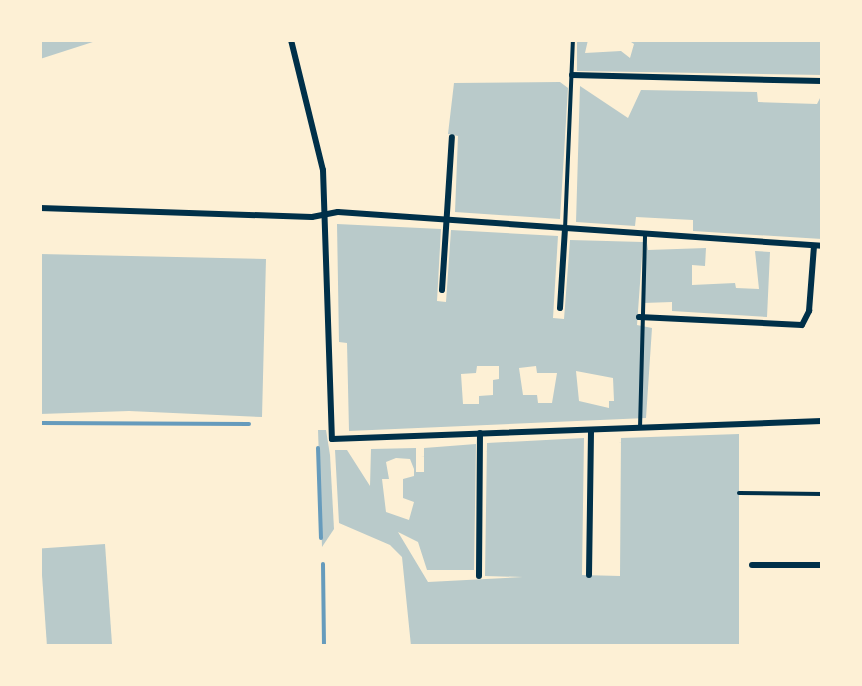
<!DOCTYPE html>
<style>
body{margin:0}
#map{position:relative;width:862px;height:686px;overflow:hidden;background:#fdf0d5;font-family:"Space Grotesk",sans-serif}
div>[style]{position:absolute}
.green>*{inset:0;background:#b9caca;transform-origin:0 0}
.stream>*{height:4px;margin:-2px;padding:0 2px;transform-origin:2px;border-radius:2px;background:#669bbc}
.pedestrian>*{height:4px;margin:-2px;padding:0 2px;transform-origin:2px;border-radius:2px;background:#003049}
.minor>*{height:6px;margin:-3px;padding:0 3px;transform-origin:3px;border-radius:3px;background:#003049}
span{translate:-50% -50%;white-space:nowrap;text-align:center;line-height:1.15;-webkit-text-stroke:8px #fdf0d5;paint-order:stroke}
.frame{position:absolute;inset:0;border:42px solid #fdf0d5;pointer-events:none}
</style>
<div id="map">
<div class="green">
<div style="clip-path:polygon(40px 40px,99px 40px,40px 59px)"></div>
<div style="clip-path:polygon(577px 40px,588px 40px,585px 53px,621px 51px,630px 58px,634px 44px,628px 40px,822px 40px,822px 75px,577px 71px)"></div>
<div style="clip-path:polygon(560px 82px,568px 88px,560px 219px,455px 212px,458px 136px,448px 134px,454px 83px)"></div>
<div style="clip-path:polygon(580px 86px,628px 118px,641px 90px,757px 92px,758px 102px,817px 104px,822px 94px,822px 239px,693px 231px,693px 220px,636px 217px,635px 226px,576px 222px)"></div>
<div style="clip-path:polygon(evenodd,337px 224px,441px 229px,437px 301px,446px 302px,451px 230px,558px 236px,553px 318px,564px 319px,570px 240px,643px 242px,637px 325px,652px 328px,646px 418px,349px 431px,347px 343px,339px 342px,337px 224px,477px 366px,499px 366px,499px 379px,493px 380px,493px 395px,479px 396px,479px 404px,463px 404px,461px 374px,476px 373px,477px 366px,337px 224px,536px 366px,537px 373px,557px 373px,552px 403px,538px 403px,537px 395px,523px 395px,519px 368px,536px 366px,337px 224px,576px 371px,613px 378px,614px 401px,609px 401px,609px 408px,579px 401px,576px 371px)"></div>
<div style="clip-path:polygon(647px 243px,648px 250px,706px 248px,705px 266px,692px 265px,692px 285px,735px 283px,736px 288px,759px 289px,755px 251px,770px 252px,767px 317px,672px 311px,672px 302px,643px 303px)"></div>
<div style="clip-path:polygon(40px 254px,266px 259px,262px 417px,129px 411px,40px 414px)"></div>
<div style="clip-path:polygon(318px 430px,326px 430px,330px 455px,334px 529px,322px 547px)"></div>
<div style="clip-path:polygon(evenodd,739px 434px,739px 646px,411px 646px,402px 557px,390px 545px,339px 523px,335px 450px,347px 450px,370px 486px,371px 449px,416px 448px,416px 472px,424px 472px,424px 448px,476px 444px,474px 570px,427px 570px,418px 542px,398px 532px,428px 582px,523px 577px,485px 576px,487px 443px,584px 438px,582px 575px,620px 576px,621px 438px,739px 434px,396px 458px,410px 459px,414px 469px,414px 476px,403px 479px,403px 498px,414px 502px,409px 520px,386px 512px,382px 479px,389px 479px,386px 462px,396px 458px)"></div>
<div style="left:105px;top:544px;width:102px;height:65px;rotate:86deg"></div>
</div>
<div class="stream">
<div style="left:40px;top:423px;width:209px;rotate:0.3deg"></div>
<div style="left:318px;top:448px;width:90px;rotate:88.1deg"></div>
<div style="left:323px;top:564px;width:82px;rotate:89.3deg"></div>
</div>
<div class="pedestrian">
<div style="left:565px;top:229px;width:189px;rotate:-87.6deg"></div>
<div style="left:640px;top:428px;width:193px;rotate:-88.5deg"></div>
<div style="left:739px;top:493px;width:83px;rotate:0.7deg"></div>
</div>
<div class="minor">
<div style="left:291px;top:40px;width:134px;rotate:76.2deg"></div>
<div style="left:323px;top:170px;width:269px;rotate:88.1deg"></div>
<div style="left:332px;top:439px;width:490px;rotate:-2.1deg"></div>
<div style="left:572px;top:75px;width:250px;rotate:1.4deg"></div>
<div style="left:40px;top:208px;width:272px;rotate:1.9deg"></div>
<div style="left:312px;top:217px;width:26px;rotate:-11deg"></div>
<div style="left:338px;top:212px;width:485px;rotate:4deg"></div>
<div style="left:442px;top:290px;width:153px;rotate:-86.3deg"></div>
<div style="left:560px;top:308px;width:79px;rotate:-86.4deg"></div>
<div style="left:639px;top:317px;width:163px;rotate:2.8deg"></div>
<div style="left:802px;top:325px;width:16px;rotate:-63deg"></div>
<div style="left:809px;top:311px;width:65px;rotate:-85.6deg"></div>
<div style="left:752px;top:565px;width:70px"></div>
<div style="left:589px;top:575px;width:145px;rotate:-89.2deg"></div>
<div style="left:479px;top:576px;width:143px;rotate:-89.6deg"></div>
</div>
<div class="frame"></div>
</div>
